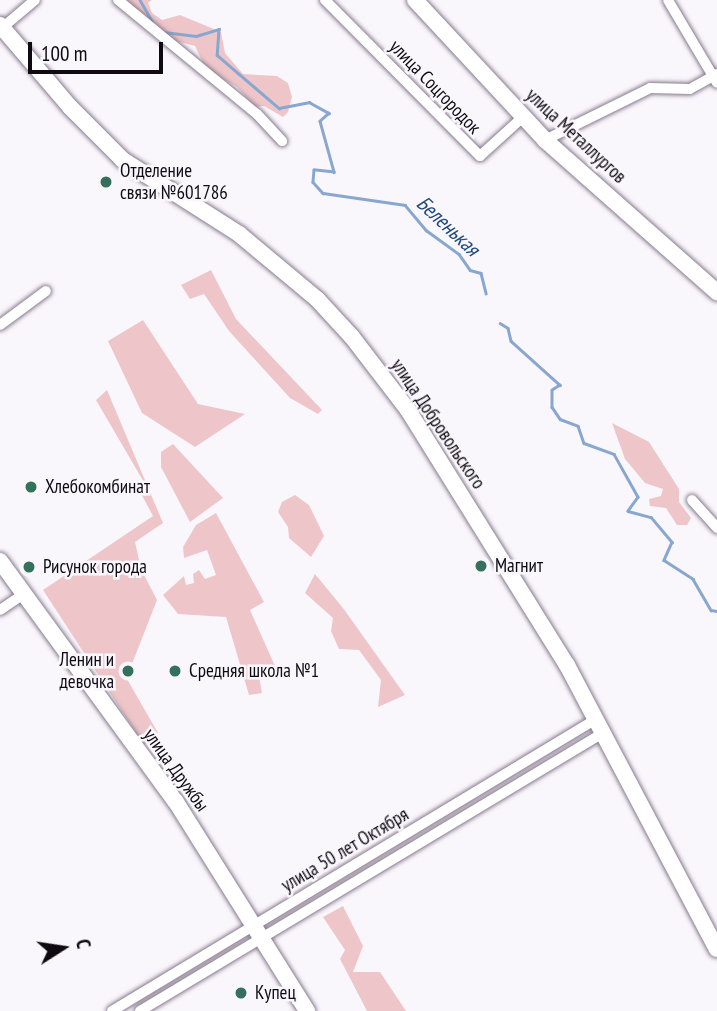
<!DOCTYPE html>
<meta charset="utf-8">
<style>
body{margin:0}
#map{position:relative;width:717px;height:1011px;overflow:hidden;background:#faf7fc;font-family:"PT Sans Narrow",sans-serif}
div>[style]{position:absolute}
.green>*{inset:0;background:#eec6c9}
.stream>*{height:2.5px;margin:-1.25px;padding:0 1.25px;transform-origin:1.25px;border-radius:1.25px;background:#88a7cf}
.roads{filter:drop-shadow(0 0 2px #877a8e) drop-shadow(0 0 2px #877a8e)}
.street>*{height:10px;margin:-5px;padding:0 5px;transform-origin:5px;border-radius:5px;background:#fff}
.secondary>*{height:16px;margin:-8px;padding:0 8px;transform-origin:8px;border-radius:8px;background:#fff}
.dots>*{width:19px;height:19px;translate:-50% -50%;box-sizing:border-box;border:4px solid #faf7fc;border-radius:50%}
span{translate:-50% -50%;white-space:nowrap;text-align:center;line-height:1.15;-webkit-text-stroke:5px #faf7fc;paint-order:stroke}
.street-label{font-size:19px;color:#0f0a12}
.poi-label{font-size:19px;color:#0f0a12}
.left{translate:0 -50%;text-align:left}
.right{translate:-100% -50%;text-align:right}
.water-label{font-size:21px;color:#20497d;font-style:italic}
.north{position:absolute;left:28px;top:913px;width:70px;height:70px;-webkit-text-stroke:5px #faf7fc;paint-order:stroke;rotate:78deg;font-size:19px;font-weight:700;line-height:28px;text-align:center;color:#0f0a12}
.north::after{content:'';display:block;margin:auto;width:24px;height:32px;background:#0f0a12;clip-path:polygon(50% 0,100% 100%,50% 72%,0 100%)}
.scale{position:absolute;left:28px;top:42px;width:135px;height:32px;box-sizing:border-box;border:4px solid #0f0a12;border-top:0;padding-left:9px;font-size:21px;line-height:24px;white-space:nowrap;color:#0f0a12;-webkit-text-stroke:5px #faf7fc;paint-order:stroke}
</style>
<div id="map">
<div class="green">
<div style="clip-path:polygon(127px 0,152px 0,148px 3px,152px 13px,162px 20px,180px 15px,221px 32px,225px 53px,243px 74px,277px 76px,288px 83px,292px 97px,288px 112px,283px 117px,264px 106px,255px 107px,237px 87px,206px 69px,195px 46px,168px 39px)"></div>
<div style="clip-path:polygon(211px 270px,236px 319px,322px 410px,318px 414px,290px 398px,229px 331px,204px 294px,190px 299px,181px 285px)"></div>
<div style="clip-path:polygon(143px 320px,198px 404px,245px 414px,195px 447px,142px 413px,108px 341px)"></div>
<div style="clip-path:polygon(107px 390px,163px 523px,135px 542px,141px 569px,157px 600px,132px 664px,123px 672px,158px 733px,144px 745px,43px 590px,153px 516px,138px 488px,145px 484px,96px 400px)"></div>
<div style="clip-path:polygon(612px 423px,649px 442px,679px 489px,679px 502px,691px 518px,687px 525px,677px 525px,666px 508px,650px 506px,649px 499px,661px 496px,663px 489px,645px 483px,625px 459px)"></div>
<div style="clip-path:polygon(173px 444px,223px 498px,190px 522px,161px 467px,161px 452px)"></div>
<div style="clip-path:polygon(295px 495px,309px 505px,324px 536px,311px 557px,289px 538px,288px 527px,278px 512px,282px 502px)"></div>
<div style="clip-path:polygon(216px 513px,264px 602px,250px 610px,275px 666px,258px 671px,262px 693px,249px 695px,226px 617px,178px 614px,163px 595px,184px 576px,186px 585px,194px 583px,193px 574px,199px 570px,205px 579px,216px 575px,207px 550px,184px 558px,183px 547px,196px 525px)"></div>
<div style="clip-path:polygon(315px 574px,343px 608px,405px 695px,378px 707px,381px 680px,359px 650px,339px 649px,331px 631px,333px 618px,305px 593px)"></div>
<div style="clip-path:polygon(343px 906px,363px 946px,353px 972px,380px 972px,406px 1011px,367px 1011px,340px 959px,345px 950px,323px 917px)"></div>
</div>
<div class="stream">
<div style="left:140px;top:0;width:24px;rotate:60deg"></div>
<div style="left:164px;top:32px;width:32px;rotate:7deg"></div>
<div style="left:196px;top:36px;width:24px;rotate:-17deg"></div>
<div style="left:219px;top:29px;width:26px;rotate:94deg"></div>
<div style="left:217px;top:55px;width:82px;rotate:40.5deg"></div>
<div style="left:279px;top:108px;width:31px;rotate:-11deg"></div>
<div style="left:309px;top:102px;width:23px;rotate:29deg"></div>
<div style="left:329px;top:113px;width:12px;rotate:138deg"></div>
<div style="left:320px;top:121px;width:53px;rotate:74.6deg"></div>
<div style="left:334px;top:172px;width:20px;rotate:-174deg"></div>
<div style="left:314px;top:170px;width:12px;rotate:95deg"></div>
<div style="left:313px;top:182px;width:15px;rotate:48deg"></div>
<div style="left:323px;top:193px;width:83px;rotate:8.3deg"></div>
<div style="left:405px;top:205px;width:33px;rotate:50deg"></div>
<div style="left:426px;top:230px;width:41px;rotate:36deg"></div>
<div style="left:459px;top:254px;width:19px;rotate:55deg"></div>
<div style="left:470px;top:270px;width:11px;rotate:15deg"></div>
<div style="left:481px;top:273px;width:21px;rotate:76deg"></div>
<div style="left:500px;top:323px;width:9px;rotate:32deg"></div>
<div style="left:508px;top:328px;width:13px;rotate:77deg"></div>
<div style="left:511px;top:341px;width:66px;rotate:41.9deg"></div>
<div style="left:560px;top:385px;width:9px;rotate:148deg"></div>
<div style="left:552px;top:390px;width:17px;rotate:90deg"></div>
<div style="left:552px;top:407px;width:14px;rotate:56deg"></div>
<div style="left:560px;top:419px;width:19px;rotate:21deg"></div>
<div style="left:578px;top:426px;width:18px;rotate:71deg"></div>
<div style="left:584px;top:443px;width:32px;rotate:20deg"></div>
<div style="left:614px;top:454px;width:49px;rotate:60.8deg"></div>
<div style="left:638px;top:497px;width:17px;rotate:126deg"></div>
<div style="left:628px;top:511px;width:24px;rotate:15deg"></div>
<div style="left:651px;top:517px;width:33px;rotate:50deg"></div>
<div style="left:672px;top:542px;width:20px;rotate:114deg"></div>
<div style="left:664px;top:560px;width:35px;rotate:33deg"></div>
<div style="left:693px;top:579px;width:36px;rotate:60deg"></div>
<div style="left:711px;top:610px;width:6px;rotate:9deg"></div>
</div>
<div class="roads">
<div class="street">
<div style="left:118px;top:0;width:180px;rotate:39.4deg"></div>
<div style="left:257px;top:114px;width:37px;rotate:47deg"></div>
<div style="left:325px;top:0;width:220px;rotate:45.2deg"></div>
<div style="left:480px;top:156px;width:58px;rotate:-42.2deg"></div>
<div style="left:668px;top:0;width:96px;rotate:59.4deg"></div>
<div style="left:2px;top:28px;width:43px;rotate:-40.3deg"></div>
<div style="left:545px;top:140px;width:117px;rotate:-26.3deg"></div>
<div style="left:650px;top:88px;width:40px;rotate:1.4deg"></div>
<div style="left:690px;top:89px;width:31px;rotate:-29deg"></div>
<div style="left:0;top:325px;width:57px;rotate:-36.5deg"></div>
<div style="left:692px;top:500px;width:38px;rotate:48deg"></div>
<div style="left:0;top:610px;width:30px;rotate:-34deg"></div>
<div style="left:112px;top:1011px;width:565px;rotate:-31.1deg"></div>
<div style="left:140px;top:1011px;width:540px;rotate:-30.98deg"></div>
</div>
<div class="secondary">
<div style="left:415px;top:0;width:191px;rotate:47.1deg"></div>
<div style="left:545px;top:140px;width:230px;rotate:41.5deg"></div>
<div style="left:0;top:25px;width:108px;rotate:49.5deg"></div>
<div style="left:70px;top:107px;width:75px;rotate:45deg"></div>
<div style="left:123px;top:160px;width:138px;rotate:32.5deg"></div>
<div style="left:239px;top:234px;width:102px;rotate:39.8deg"></div>
<div style="left:317px;top:299px;width:52px;rotate:47.4deg"></div>
<div style="left:352px;top:337px;width:92px;rotate:52.5deg"></div>
<div style="left:408px;top:410px;width:301px;rotate:58.1deg"></div>
<div style="left:567px;top:665px;width:321px;rotate:62.2deg"></div>
<div style="left:0;top:561px;width:298px;rotate:53.9deg"></div>
<div style="left:176px;top:802px;width:247px;rotate:57.9deg"></div>
</div>
</div>
<div class="dots">
<div style="left:106px;top:182px;background:#34705b"></div>
<div style="left:31px;top:487px;background:#34705b"></div>
<div style="left:481px;top:566px;background:#34705b"></div>
<div style="left:29px;top:567px;background:#34705b"></div>
<div style="left:128px;top:671px;background:#34705b"></div>
<div style="left:175px;top:671px;background:#34705b"></div>
<div style="left:241px;top:993px;background:#34705b"></div>
</div>
<div class="street-label">
<span style="left:435px;top:87px;rotate:46deg">улица Соцгородок</span>
<span style="left:576px;top:136px;rotate:43deg">улица Металлургов</span>
<span style="left:438px;top:424px;rotate:56deg">улица Добровольского</span>
<span style="left:176px;top:770px;rotate:54deg">улица Дружбы</span>
<span style="left:345px;top:850px;rotate:-31deg">улица 50 лет Октября</span>
</div>
<div class="poi-label">
<span class="left" style="left:120px;top:182px">Отделение<br>связи №601786</span>
<span class="left" style="left:45px;top:487px">Хлебокомбинат</span>
<span class="left" style="left:495px;top:566px">Магнит</span>
<span class="left" style="left:43px;top:567px">Рисунок города</span>
<span class="right" style="left:114px;top:671px">Ленин и<br>девочка</span>
<span class="left" style="left:189px;top:671px">Средняя школа №1</span>
<span class="left" style="left:255px;top:993px">Купец</span>
</div>
<div class="water-label">
<span style="left:448px;top:226px;rotate:43deg">Беленькая</span>
</div>
<div class="north">С</div>
<div class="scale">100 m</div>
</div>
